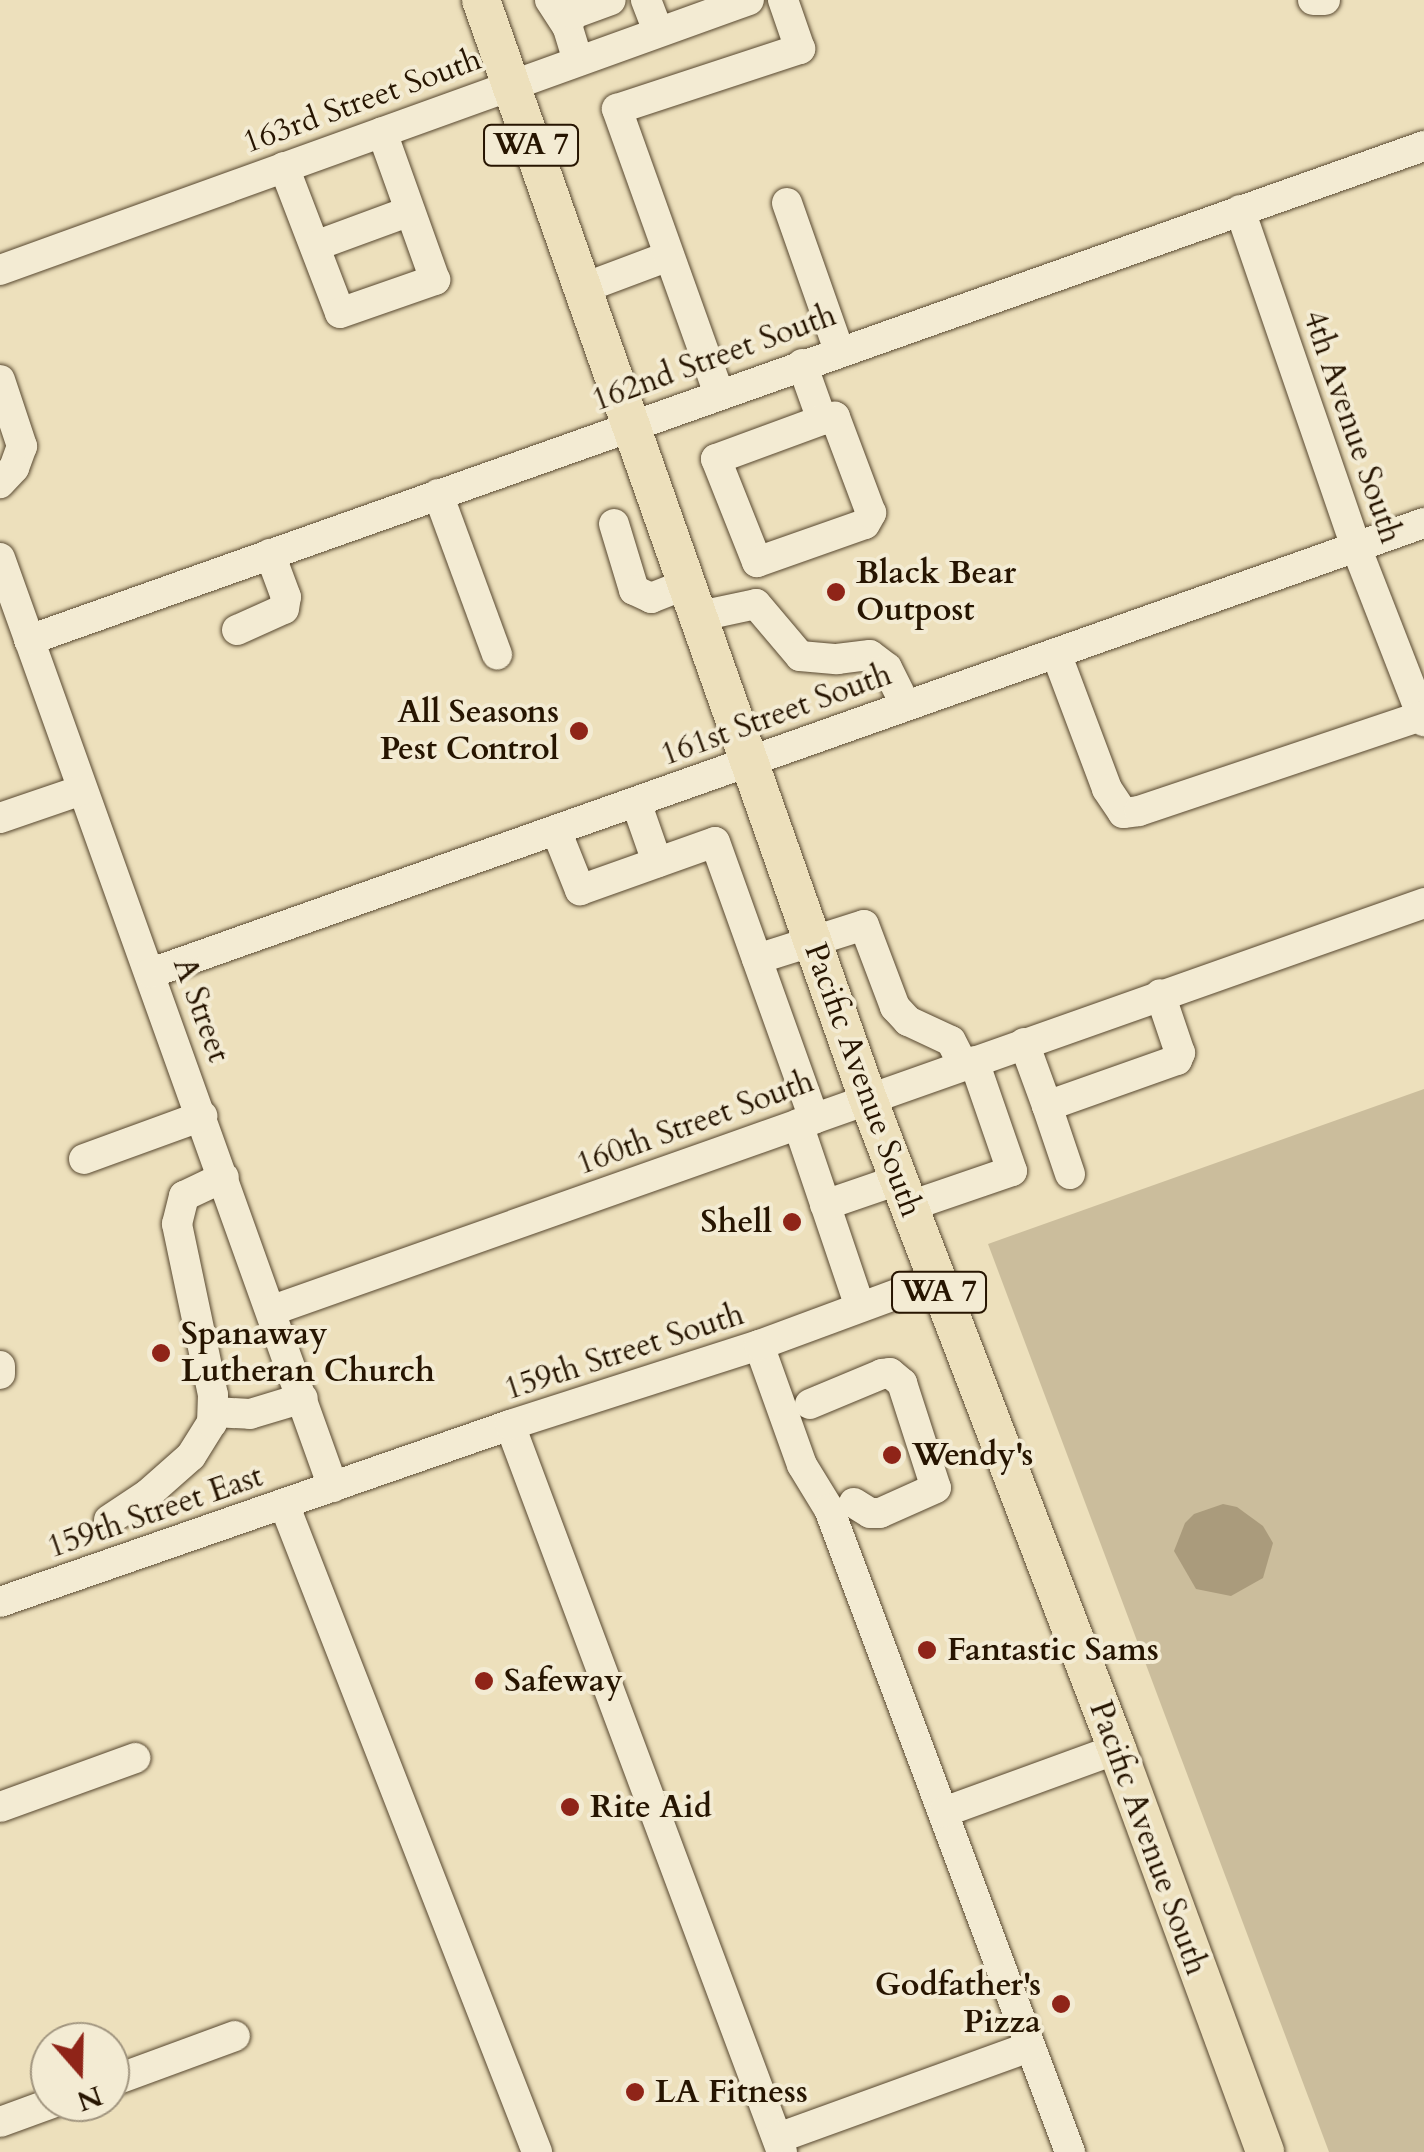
<!DOCTYPE html>
<style>
body{margin:0}
#map{position:relative;width:1424px;height:2152px;overflow:hidden;background:#ede0bc;font-family:Cardo,serif}
div>[style]{position:absolute}
.green>*{inset:0;background:#cbbd9c}
.water>*{inset:0;background:#aa9b7c}
.roads{filter:drop-shadow(0 0 2px #584830) drop-shadow(0 0 2px #584830)}
.minor>*{height:30px;margin:-15px;padding:0 15px;transform-origin:15px;border-radius:15px;background:#f3ebd3}
.major>*{height:38px;margin:-19px;padding:0 19px;transform-origin:19px;border-radius:19px;background:#ede0bc}
.dots>*{width:28px;height:28px;translate:-50% -50%;box-sizing:border-box;border:5px solid #f3ebd3;border-radius:50%}
span{translate:-50% -50%;white-space:nowrap;text-align:center;line-height:1.15;-webkit-text-stroke:8px #f3ebd3;paint-order:stroke}
.shield-label span{padding:2px 8px;background:#f3ebd3;border:2px solid;border-radius:8px;-webkit-text-stroke-width:0}
.shield-label{font-size:30px;color:#271501;font-weight:700}
.street-label{font-size:32px;color:#271501}
.poi-label{font-size:32px;color:#271501;font-weight:700}
.left{translate:0 -50%;text-align:left}
.right{translate:-100% -50%;text-align:right}
.north{position:absolute;left:30px;top:2022px;width:100px;height:100px;box-sizing:border-box;background:#f3ebd3;border:2px solid #a1957f;border-radius:50%;rotate:160deg;font-size:28px;font-weight:700;line-height:40px;text-align:center;color:#271501}
.north::after{content:'';display:block;margin:auto;width:35px;height:45px;background:#8f2418;clip-path:polygon(50% 0,100% 100%,50% 72%,0 100%)}
</style>
<div id="map">
<div class="green">
<div style="clip-path:polygon(1424px 1089px,1424px 2152px,1329px 2152px,988px 1244px)"></div>
</div>
<div class="water">
<div style="clip-path:polygon(1223px 1504px,1237px 1507px,1263px 1526px,1273px 1543px,1263px 1578px,1231px 1596px,1196px 1589px,1174px 1551px,1185px 1523px,1194px 1514px)"></div>
</div>
<div class="roads">
<div class="minor">
<div style="left:550px;top:0;width:31px;rotate:57deg"></div>
<div style="left:646px;top:0;width:34px;rotate:69deg"></div>
<div style="left:1313px;top:0;width:12px"></div>
<div style="left:578px;top:61px;width:37px;rotate:-107deg"></div>
<div style="left:567px;top:26px;width:13px;rotate:-63deg"></div>
<div style="left:573px;top:14px;width:40px;rotate:-20.2deg"></div>
<div style="left:284px;top:167px;width:156px;rotate:69deg"></div>
<div style="left:340px;top:313px;width:101px;rotate:-19.2deg"></div>
<div style="left:435px;top:280px;width:157px;rotate:-109.7deg"></div>
<div style="left:787px;top:203px;width:157px;rotate:70.6deg"></div>
<div style="left:1240px;top:210px;width:356px;rotate:71deg"></div>
<div style="left:1356px;top:547px;width:187px;rotate:68.7deg"></div>
<div style="left:315px;top:246px;width:101px;rotate:-20.2deg"></div>
<div style="left:0;top:270px;width:796px;rotate:-19.82deg"></div>
<div style="left:581px;top:289px;width:94px;rotate:-20.6deg"></div>
<div style="left:802px;top:364px;width:59px;rotate:70.3deg"></div>
<div style="left:822px;top:420px;width:113px;rotate:159.8deg"></div>
<div style="left:716px;top:459px;width:111px;rotate:68.3deg"></div>
<div style="left:757px;top:562px;width:114px;rotate:-19.4deg"></div>
<div style="left:865px;top:524px;width:13px;rotate:-61deg"></div>
<div style="left:871px;top:513px;width:103px;rotate:-110.6deg"></div>
<div style="left:835px;top:417px;width:13px;rotate:167deg"></div>
<div style="left:0;top:380px;width:70px;rotate:71.6deg"></div>
<div style="left:22px;top:446px;width:23px;rotate:110deg"></div>
<div style="left:14px;top:468px;width:21px;rotate:133deg"></div>
<div style="left:719px;top:394px;width:303px;rotate:-109.7deg"></div>
<div style="left:617px;top:109px;width:193px;rotate:-18.2deg"></div>
<div style="left:800px;top:49px;width:52px;rotate:-109.1deg"></div>
<div style="left:438px;top:494px;width:171px;rotate:69.8deg"></div>
<div style="left:614px;top:524px;width:69px;rotate:73.1deg"></div>
<div style="left:634px;top:590px;width:19px;rotate:25deg"></div>
<div style="left:651px;top:598px;width:41px;rotate:-21.5deg"></div>
<div style="left:0;top:558px;width:987px;rotate:70.28deg"></div>
<div style="left:700px;top:616px;width:57px;rotate:-12.1deg"></div>
<div style="left:756px;top:604px;width:68px;rotate:49.8deg"></div>
<div style="left:800px;top:656px;width:37px;rotate:5deg"></div>
<div style="left:837px;top:659px;width:33px;rotate:-7deg"></div>
<div style="left:870px;top:655px;width:21px;rotate:37deg"></div>
<div style="left:887px;top:668px;width:42px;rotate:63.4deg"></div>
<div style="left:237px;top:630px;width:51px;rotate:-24.1deg"></div>
<div style="left:284px;top:609px;width:12px;rotate:-81deg"></div>
<div style="left:286px;top:597px;width:46px;rotate:-110.4deg"></div>
<div style="left:29px;top:640px;width:1480px;rotate:-19.5deg"></div>
<div style="left:1056px;top:653px;width:145px;rotate:69.4deg"></div>
<div style="left:1107px;top:789px;width:29px;rotate:56deg"></div>
<div style="left:1123px;top:813px;width:16px;rotate:-7deg"></div>
<div style="left:1139px;top:811px;width:299px;rotate:-18.6deg"></div>
<div style="left:636px;top:802px;width:64px;rotate:70.7deg"></div>
<div style="left:0;top:818px;width:87px;rotate:-18.9deg"></div>
<div style="left:556px;top:830px;width:65px;rotate:68.2deg"></div>
<div style="left:580px;top:890px;width:143px;rotate:-19.6deg"></div>
<div style="left:715px;top:842px;width:294px;rotate:70.3deg"></div>
<div style="left:757px;top:959px;width:112px;rotate:-17.6deg"></div>
<div style="left:864px;top:925px;width:88px;rotate:69.3deg"></div>
<div style="left:895px;top:1007px;width:19px;rotate:47deg"></div>
<div style="left:908px;top:1021px;width:47px;rotate:24.9deg"></div>
<div style="left:951px;top:1041px;width:27px;rotate:63deg"></div>
<div style="left:151px;top:973px;width:1350px;rotate:-19.47deg"></div>
<div style="left:1024px;top:1043px;width:67px;rotate:69.9deg"></div>
<div style="left:798px;top:1124px;width:193px;rotate:71.3deg"></div>
<div style="left:84px;top:1159px;width:126px;rotate:-20deg"></div>
<div style="left:1070px;top:1174px;width:72px;rotate:-108.7deg"></div>
<div style="left:1047px;top:1106px;width:138px;rotate:-19.5deg"></div>
<div style="left:1177px;top:1060px;width:8px;rotate:-67deg"></div>
<div style="left:1180px;top:1053px;width:62px;rotate:-108.7deg"></div>
<div style="left:825px;top:1205px;width:77px;rotate:-18.9deg"></div>
<div style="left:907px;top:1207px;width:111px;rotate:-18.9deg"></div>
<div style="left:1012px;top:1171px;width:116px;rotate:-109.1deg"></div>
<div style="left:273px;top:1310px;width:1221px;rotate:-19.47deg"></div>
<div style="left:759px;top:1345px;width:127px;rotate:70.3deg"></div>
<div style="left:802px;top:1465px;width:52px;rotate:58.5deg"></div>
<div style="left:829px;top:1509px;width:687px;rotate:69.45deg"></div>
<div style="left:0;top:1366px;width:8px;rotate:90deg"></div>
<div style="left:810px;top:1404px;width:78px;rotate:-22.6deg"></div>
<div style="left:882px;top:1374px;width:8px;rotate:-7deg"></div>
<div style="left:890px;top:1373px;width:16px;rotate:40deg"></div>
<div style="left:902px;top:1383px;width:110px;rotate:72.1deg"></div>
<div style="left:936px;top:1488px;width:61px;rotate:155.9deg"></div>
<div style="left:880px;top:1513px;width:10px;rotate:180deg"></div>
<div style="left:870px;top:1513px;width:19px;rotate:-148deg"></div>
<div style="left:214px;top:1412px;width:36px;rotate:3deg"></div>
<div style="left:250px;top:1414px;width:55px;rotate:-16.8deg"></div>
<div style="left:510px;top:1425px;width:776px;rotate:69.49deg"></div>
<div style="left:284px;top:1504px;width:696px;rotate:68.67deg"></div>
<div style="left:109px;top:1520px;width:47px;rotate:-33.7deg"></div>
<div style="left:148px;top:1494px;width:57px;rotate:-41.5deg"></div>
<div style="left:191px;top:1456px;width:39px;rotate:-58deg"></div>
<div style="left:212px;top:1423px;width:28px;rotate:-88deg"></div>
<div style="left:213px;top:1395px;width:175px;rotate:-101.9deg"></div>
<div style="left:177px;top:1224px;width:29px;rotate:-76deg"></div>
<div style="left:184px;top:1196px;width:44px;rotate:-25.4deg"></div>
<div style="left:0;top:1602px;width:540px;rotate:-19.14deg"></div>
<div style="left:510px;top:1425px;width:262px;rotate:-17.8deg"></div>
<div style="left:759px;top:1345px;width:188px;rotate:-20.3deg"></div>
<div style="left:0;top:1807px;width:144px;rotate:-19.9deg"></div>
<div style="left:944px;top:1812px;width:184px;rotate:-20deg"></div>
<div style="left:110px;top:2082px;width:133px;rotate:-20.2deg"></div>
<div style="left:0;top:2122px;width:59px;rotate:-20deg"></div>
<div style="left:778px;top:2138px;width:268px;rotate:-19.9deg"></div>
</div>
<div class="major">
<div style="left:481px;top:0;width:1165px;rotate:70.6deg"></div>
<div style="left:868px;top:1099px;width:696px;rotate:69.04deg"></div>
<div style="left:1117px;top:1749px;width:429px;rotate:69.8deg"></div>
</div>
</div>
<div class="dots">
<div style="left:836px;top:592px;background:#8f2418"></div>
<div style="left:579px;top:731px;background:#8f2418"></div>
<div style="left:792px;top:1222px;background:#8f2418"></div>
<div style="left:161px;top:1353px;background:#8f2418"></div>
<div style="left:892px;top:1455px;background:#8f2418"></div>
<div style="left:927px;top:1650px;background:#8f2418"></div>
<div style="left:484px;top:1681px;background:#8f2418"></div>
<div style="left:570px;top:1807px;background:#8f2418"></div>
<div style="left:1061px;top:2004px;background:#8f2418"></div>
<div style="left:635px;top:2092px;background:#8f2418"></div>
</div>
<div class="shield-label">
<span style="left:531px;top:145px">WA 7</span>
<span style="left:939px;top:1292px">WA 7</span>
</div>
<div class="street-label">
<span style="left:362px;top:101px;rotate:-20deg">163rd Street South</span>
<span style="left:714px;top:358px;rotate:-20deg">162nd Street South</span>
<span style="left:1352px;top:427px;rotate:71deg">4th Avenue South</span>
<span style="left:776px;top:715px;rotate:-20deg">161st Street South</span>
<span style="left:201px;top:1010px;rotate:70deg">A Street</span>
<span style="left:863px;top:1080px;rotate:70deg">Pacific Avenue South</span>
<span style="left:695px;top:1123px;rotate:-20deg">160th Street South</span>
<span style="left:624px;top:1352px;rotate:-18deg">159th Street South</span>
<span style="left:155px;top:1512px;rotate:-19deg">159th Street East</span>
<span style="left:1148px;top:1838px;rotate:70deg">Pacific Avenue South</span>
</div>
<div class="poi-label">
<span class="left" style="left:856px;top:592px">Black Bear<br>Outpost</span>
<span class="right" style="left:559px;top:731px">All Seasons<br>Pest Control</span>
<span class="right" style="left:772px;top:1222px">Shell</span>
<span class="left" style="left:181px;top:1353px">Spanaway<br>Lutheran Church</span>
<span class="left" style="left:912px;top:1455px">Wendy's</span>
<span class="left" style="left:947px;top:1650px">Fantastic Sams</span>
<span class="left" style="left:504px;top:1681px">Safeway</span>
<span class="left" style="left:590px;top:1807px">Rite Aid</span>
<span class="right" style="left:1041px;top:2004px">Godfather's<br>Pizza</span>
<span class="left" style="left:655px;top:2092px">LA Fitness</span>
</div>
<div class="north">N</div>
</div>
